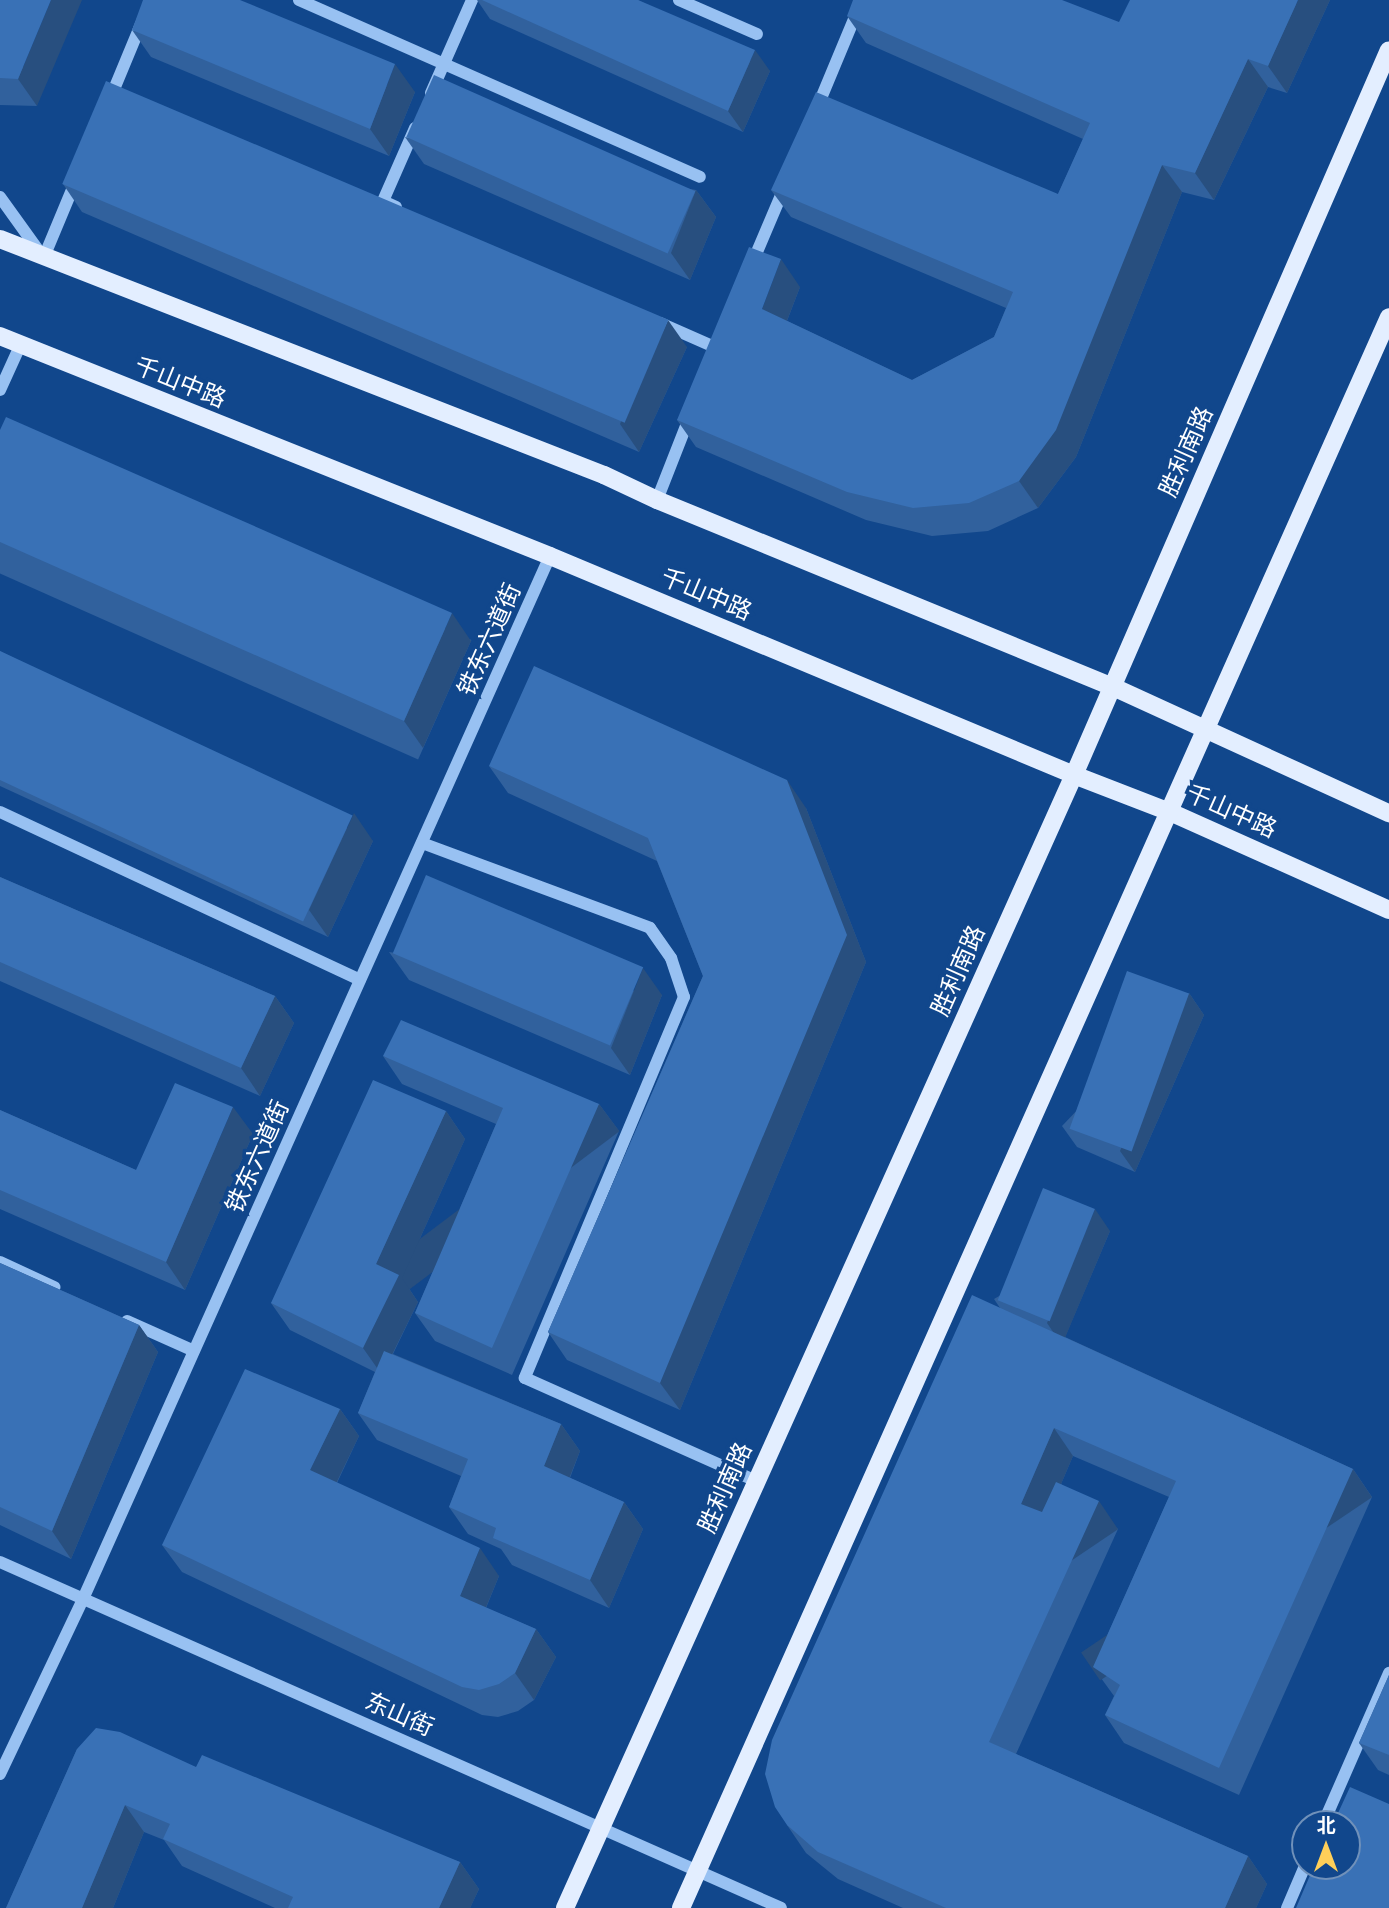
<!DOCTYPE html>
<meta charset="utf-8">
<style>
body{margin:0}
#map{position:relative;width:1389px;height:1908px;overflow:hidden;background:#11478c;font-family:"Fira Sans Condensed","Noto Sans SC",sans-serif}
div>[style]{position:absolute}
.minor>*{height:12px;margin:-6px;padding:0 6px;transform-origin:6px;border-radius:6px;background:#98c1f2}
.major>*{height:18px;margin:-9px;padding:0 9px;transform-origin:9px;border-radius:9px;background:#e3eeff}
.wall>*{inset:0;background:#31619d;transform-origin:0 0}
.shaded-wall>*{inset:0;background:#284f7f;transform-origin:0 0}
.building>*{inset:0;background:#3971b6;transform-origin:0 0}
span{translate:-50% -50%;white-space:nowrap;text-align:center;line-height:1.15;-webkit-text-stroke:7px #11478c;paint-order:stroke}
.street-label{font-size:24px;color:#fff}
.north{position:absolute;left:1291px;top:1810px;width:70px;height:70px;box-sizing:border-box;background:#11478c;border:2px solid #7091ba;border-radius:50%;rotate:0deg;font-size:19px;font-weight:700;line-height:28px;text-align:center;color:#fff}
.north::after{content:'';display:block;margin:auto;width:24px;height:32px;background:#ffcf59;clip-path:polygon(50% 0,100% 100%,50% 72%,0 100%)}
</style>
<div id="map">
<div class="minor">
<div style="left:299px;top:0;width:438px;rotate:23.8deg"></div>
<div style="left:679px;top:0;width:85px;rotate:23.6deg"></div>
<div style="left:431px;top:93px;width:102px;rotate:-66.2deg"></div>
<div style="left:110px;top:99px;width:107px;rotate:-67.5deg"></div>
<div style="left:817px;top:108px;width:117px;rotate:-67.4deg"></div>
<div style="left:0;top:197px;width:70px;rotate:54.3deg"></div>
<div style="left:396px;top:207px;width:14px;rotate:-155deg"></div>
<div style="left:383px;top:201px;width:80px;rotate:-66.3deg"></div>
<div style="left:44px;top:257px;width:83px;rotate:-67.4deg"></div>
<div style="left:751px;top:266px;width:87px;rotate:-67deg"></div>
<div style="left:660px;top:323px;width:62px;rotate:23.7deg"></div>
<div style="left:0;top:390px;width:48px;rotate:-65.6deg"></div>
<div style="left:657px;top:500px;width:90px;rotate:-68.6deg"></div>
<div style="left:0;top:812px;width:397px;rotate:25deg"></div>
<div style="left:422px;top:843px;width:243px;rotate:20.4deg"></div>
<div style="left:650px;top:928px;width:37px;rotate:55deg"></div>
<div style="left:671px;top:958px;width:41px;rotate:71.6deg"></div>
<div style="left:684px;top:997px;width:413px;rotate:112.7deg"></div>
<div style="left:525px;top:1378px;width:253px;rotate:24deg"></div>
<div style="left:0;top:1262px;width:60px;rotate:24.8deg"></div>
<div style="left:127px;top:1321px;width:73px;rotate:24.1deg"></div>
<div style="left:0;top:1562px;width:854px;rotate:23.89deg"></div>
<div style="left:0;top:1774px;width:194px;rotate:-64.6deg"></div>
<div style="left:83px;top:1599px;width:1143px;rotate:-65.88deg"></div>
<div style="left:1323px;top:1824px;width:165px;rotate:-66.4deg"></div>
<div style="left:1287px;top:1908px;width:46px;rotate:-66.8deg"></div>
</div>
<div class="major">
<div style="left:0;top:239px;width:648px;rotate:21.34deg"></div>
<div style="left:604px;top:475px;width:59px;rotate:25.3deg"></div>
<div style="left:657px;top:500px;width:491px;rotate:22.3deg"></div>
<div style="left:1111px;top:686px;width:306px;rotate:24.6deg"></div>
<div style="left:0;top:336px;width:592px;rotate:21.8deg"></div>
<div style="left:550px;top:556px;width:568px;rotate:22.68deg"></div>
<div style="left:1074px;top:775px;width:103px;rotate:21.1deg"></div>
<div style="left:1170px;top:812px;width:240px;rotate:24.1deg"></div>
<div style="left:565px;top:1908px;width:1242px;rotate:-65.81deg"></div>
<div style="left:1074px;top:775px;width:790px;rotate:-66.52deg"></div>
<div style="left:681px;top:1908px;width:1741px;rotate:-66.01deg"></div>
</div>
<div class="wall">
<div style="clip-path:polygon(0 0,37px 106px,0 105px)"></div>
<div style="clip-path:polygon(477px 0,638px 0,770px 71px,743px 132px,490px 19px)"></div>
<div style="clip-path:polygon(1330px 0,1287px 93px,1268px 87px,1214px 200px,1182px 192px,1076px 457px,1038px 508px,988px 531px,932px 536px,866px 520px,696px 447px,677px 420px,800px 287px,787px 321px,912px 380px,994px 337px,1006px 308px,791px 217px,771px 190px,1058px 194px,1083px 139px,866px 43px,847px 16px,1119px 22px)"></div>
<div style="clip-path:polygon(132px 30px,415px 92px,389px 156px,151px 57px)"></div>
<div style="clip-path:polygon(405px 137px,696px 190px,716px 217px,690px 280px,424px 164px)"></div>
<div style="clip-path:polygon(63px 184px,687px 347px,639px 452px,82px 212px)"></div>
<div style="left:0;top:430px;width:516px;height:131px;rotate:24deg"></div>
<div style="clip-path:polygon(0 651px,373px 841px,328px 937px,0 786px)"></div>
<div style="clip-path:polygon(489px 766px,806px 808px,866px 962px,680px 1410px,567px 1360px,548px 1332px,703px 976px,657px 861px,508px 793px)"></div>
<div style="clip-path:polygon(0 877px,275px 996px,294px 1023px,260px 1096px,0 981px)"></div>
<div style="clip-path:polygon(389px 952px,662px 995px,630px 1075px,409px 980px)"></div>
<div style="clip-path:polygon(1189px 993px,1204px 1015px,1135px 1172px,1077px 1147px,1062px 1126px)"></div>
<div style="clip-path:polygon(383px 1056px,599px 1104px,619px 1131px,512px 1375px,435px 1341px,415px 1313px,496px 1124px,402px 1084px)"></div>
<div style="clip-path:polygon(0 1110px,136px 1170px,253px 1134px,185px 1290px,0 1209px)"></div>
<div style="clip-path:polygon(446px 1111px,465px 1139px,402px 1278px,418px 1302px,393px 1354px,561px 1424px,580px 1451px,570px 1478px,624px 1502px,643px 1529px,609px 1608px,512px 1565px,501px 1549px,468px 1534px,449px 1507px,461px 1476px,377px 1440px,358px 1413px,375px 1372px,290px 1330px,271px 1303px)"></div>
<div style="clip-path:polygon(1110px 1231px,1065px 1337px,1353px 1469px,1372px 1497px,1239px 1795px,1124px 1743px,1105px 1715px,1114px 1696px,1093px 1667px,1169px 1497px,1073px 1456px,1061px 1484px,1118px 1529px,1016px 1754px,1248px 1856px,1267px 1884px,1256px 1908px,903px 1908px,838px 1879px,806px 1853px,787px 1825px,1000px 1308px,994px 1299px)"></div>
<div style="clip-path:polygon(0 1263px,139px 1325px,158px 1352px,71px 1559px,0 1525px)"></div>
<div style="clip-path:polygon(340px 1409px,359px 1436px,337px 1483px,499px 1576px,486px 1608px,536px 1629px,556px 1657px,534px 1700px,518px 1711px,498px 1717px,482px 1715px,182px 1572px,162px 1545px)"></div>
<div style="clip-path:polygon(1389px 1675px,1389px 1775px,1378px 1770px,1359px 1743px)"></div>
<div style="clip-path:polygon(77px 1749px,196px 1767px,460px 1862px,479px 1889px,470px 1908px,275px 1908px,182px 1866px,164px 1840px,144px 1832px,113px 1908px,6px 1908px)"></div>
</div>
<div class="shaded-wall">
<div style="clip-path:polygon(51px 0,82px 0,37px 106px,18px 79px)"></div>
<div style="clip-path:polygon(1298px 0,1330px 0,1287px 93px,1268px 66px)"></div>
<div style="clip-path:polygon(755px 50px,770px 71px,743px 132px,728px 111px)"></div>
<div style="clip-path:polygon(1248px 59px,1268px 87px,1214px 200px,1195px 173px)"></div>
<div style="clip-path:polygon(395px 64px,415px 92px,389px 156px,370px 129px)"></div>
<div style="clip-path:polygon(1162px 165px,1182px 192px,1076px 457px,1038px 508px,1019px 481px)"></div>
<div style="clip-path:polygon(696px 190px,716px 217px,690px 280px,671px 253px)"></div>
<div style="clip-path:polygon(781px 259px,800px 287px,781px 336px,762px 309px)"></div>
<div style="clip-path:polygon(668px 320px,687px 347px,639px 452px,620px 424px)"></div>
<div style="clip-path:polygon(452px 613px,471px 641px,423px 748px,404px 721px)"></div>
<div style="clip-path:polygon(787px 780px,806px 808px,866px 962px,680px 1410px,660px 1383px)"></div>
<div style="clip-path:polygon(354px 813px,373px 841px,328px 937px,309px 910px)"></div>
<div style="clip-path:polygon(643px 968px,662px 995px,630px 1075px,611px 1048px)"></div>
<div style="clip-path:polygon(1189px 993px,1204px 1015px,1135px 1172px,1120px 1151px)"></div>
<div style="clip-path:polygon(275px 996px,294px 1023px,260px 1096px,241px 1068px)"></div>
<div style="left:599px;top:1104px;width:34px;height:266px;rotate:53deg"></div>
<div style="clip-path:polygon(233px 1107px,253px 1134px,185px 1290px,166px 1262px)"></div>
<div style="clip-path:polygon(446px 1111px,465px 1139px,402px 1278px,418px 1302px,382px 1375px,363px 1348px,376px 1264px)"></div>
<div style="clip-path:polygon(1095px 1209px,1110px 1231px,1062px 1345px,1047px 1323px)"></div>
<div style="clip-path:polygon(139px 1325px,158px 1352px,71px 1559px,52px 1531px)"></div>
<div style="clip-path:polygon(340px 1409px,359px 1436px,329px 1498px,310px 1470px)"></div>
<div style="clip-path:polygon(561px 1424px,580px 1451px,563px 1494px,544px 1466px)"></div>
<div style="clip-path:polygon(1054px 1428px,1073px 1456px,1041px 1531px,1021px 1504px)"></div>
<div style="left:1353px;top:1469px;width:34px;height:328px;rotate:56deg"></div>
<div style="left:1099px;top:1501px;width:34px;height:265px;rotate:56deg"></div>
<div style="clip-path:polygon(624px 1502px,643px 1529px,609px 1608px,590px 1580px)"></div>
<div style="clip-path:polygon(480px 1548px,499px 1576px,479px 1624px,460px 1596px)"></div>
<div style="clip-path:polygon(536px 1629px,556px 1657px,534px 1700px,515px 1673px)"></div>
<div style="clip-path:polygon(125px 1805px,144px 1832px,113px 1908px,82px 1908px)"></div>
<div style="clip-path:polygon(1248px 1856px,1267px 1884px,1256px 1908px,1225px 1908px)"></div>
<div style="clip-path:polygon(460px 1862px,479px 1889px,470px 1908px,439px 1908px)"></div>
</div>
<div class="building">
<div style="clip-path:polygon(0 0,51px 0,18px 79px,0 78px)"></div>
<div style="clip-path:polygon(143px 0,240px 0,395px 64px,370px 129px,132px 30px)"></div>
<div style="clip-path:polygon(482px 0,638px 0,755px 50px,728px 111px)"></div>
<div style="clip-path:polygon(853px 0,1062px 0,1119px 22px,1130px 0,1298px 0,1268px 66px,1248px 59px,1195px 173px,1162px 165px,1056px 430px,1019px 481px,969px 503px,913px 508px,847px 492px,677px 420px,749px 247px,781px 259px,762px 309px,912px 380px,994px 337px,1013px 292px,771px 190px,816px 92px,1058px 194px,1090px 123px,847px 16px)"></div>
<div style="left:434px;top:75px;width:286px;height:68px;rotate:24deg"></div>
<div style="left:106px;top:81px;width:611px;height:112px;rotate:23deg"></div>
<div style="clip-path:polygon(6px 417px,452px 613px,404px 721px,0 542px,0 430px)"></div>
<div style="left:0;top:651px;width:389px;height:117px;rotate:25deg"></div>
<div style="clip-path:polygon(534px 666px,787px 780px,847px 935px,660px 1383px,548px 1332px,703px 976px,648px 838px,489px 766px)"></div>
<div style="left:426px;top:875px;width:236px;height:85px;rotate:23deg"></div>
<div style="clip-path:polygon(0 877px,275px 996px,241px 1068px,0 962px)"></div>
<div style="left:1127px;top:971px;width:66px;height:168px;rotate:20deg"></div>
<div style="clip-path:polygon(401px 1020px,599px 1104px,492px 1348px,415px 1313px,503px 1108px,383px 1056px)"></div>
<div style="clip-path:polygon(373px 1080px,446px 1111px,376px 1264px,399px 1275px,363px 1348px,271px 1303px)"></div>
<div style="clip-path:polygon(175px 1083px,233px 1107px,166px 1262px,0 1190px,0 1110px,136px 1170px)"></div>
<div style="left:1043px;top:1188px;width:56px;height:121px;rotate:22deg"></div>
<div style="clip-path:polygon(0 1263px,139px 1325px,52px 1531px,0 1507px)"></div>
<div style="clip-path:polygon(972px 1295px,1353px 1469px,1219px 1768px,1105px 1715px,1120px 1685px,1093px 1667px,1176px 1481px,1054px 1428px,1021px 1504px,1042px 1512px,1056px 1482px,1099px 1501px,989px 1742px,1248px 1856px,1225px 1908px,946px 1908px,818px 1852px,787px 1825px,775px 1807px,765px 1774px,772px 1740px)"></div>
<div style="clip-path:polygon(384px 1351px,561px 1424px,544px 1466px,624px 1502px,590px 1580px,493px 1538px,496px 1528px,449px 1507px,468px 1459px,358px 1413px)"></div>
<div style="clip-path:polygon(245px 1369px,340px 1409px,310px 1470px,480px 1548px,460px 1596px,536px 1629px,515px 1673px,499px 1684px,479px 1690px,462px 1687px,162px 1545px)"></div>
<div style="clip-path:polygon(1389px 1675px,1389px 1755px,1359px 1743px)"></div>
<div style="clip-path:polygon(96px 1728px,120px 1732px,196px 1767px,202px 1755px,460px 1862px,439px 1908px,288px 1908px,293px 1897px,163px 1839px,170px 1824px,125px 1805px,82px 1908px,6px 1908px,77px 1749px)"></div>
<div style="clip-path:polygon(1350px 1787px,1389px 1804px,1389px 1908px,1296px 1908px,1314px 1866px,1347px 1866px,1347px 1824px,1333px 1824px)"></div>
</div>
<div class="street-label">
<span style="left:180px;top:383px;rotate:22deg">千山中路</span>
<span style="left:1187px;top:452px;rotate:-66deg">胜利南路</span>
<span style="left:706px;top:595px;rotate:23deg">千山中路</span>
<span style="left:490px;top:640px;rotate:-66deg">铁东六道街</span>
<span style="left:1231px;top:812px;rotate:24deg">千山中路</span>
<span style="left:959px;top:971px;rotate:-66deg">胜利南路</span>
<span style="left:258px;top:1157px;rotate:-66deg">铁东六道街</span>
<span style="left:726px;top:1488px;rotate:-66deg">胜利南路</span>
<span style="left:399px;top:1715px;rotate:24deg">东山街</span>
</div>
<div class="north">北</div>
</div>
